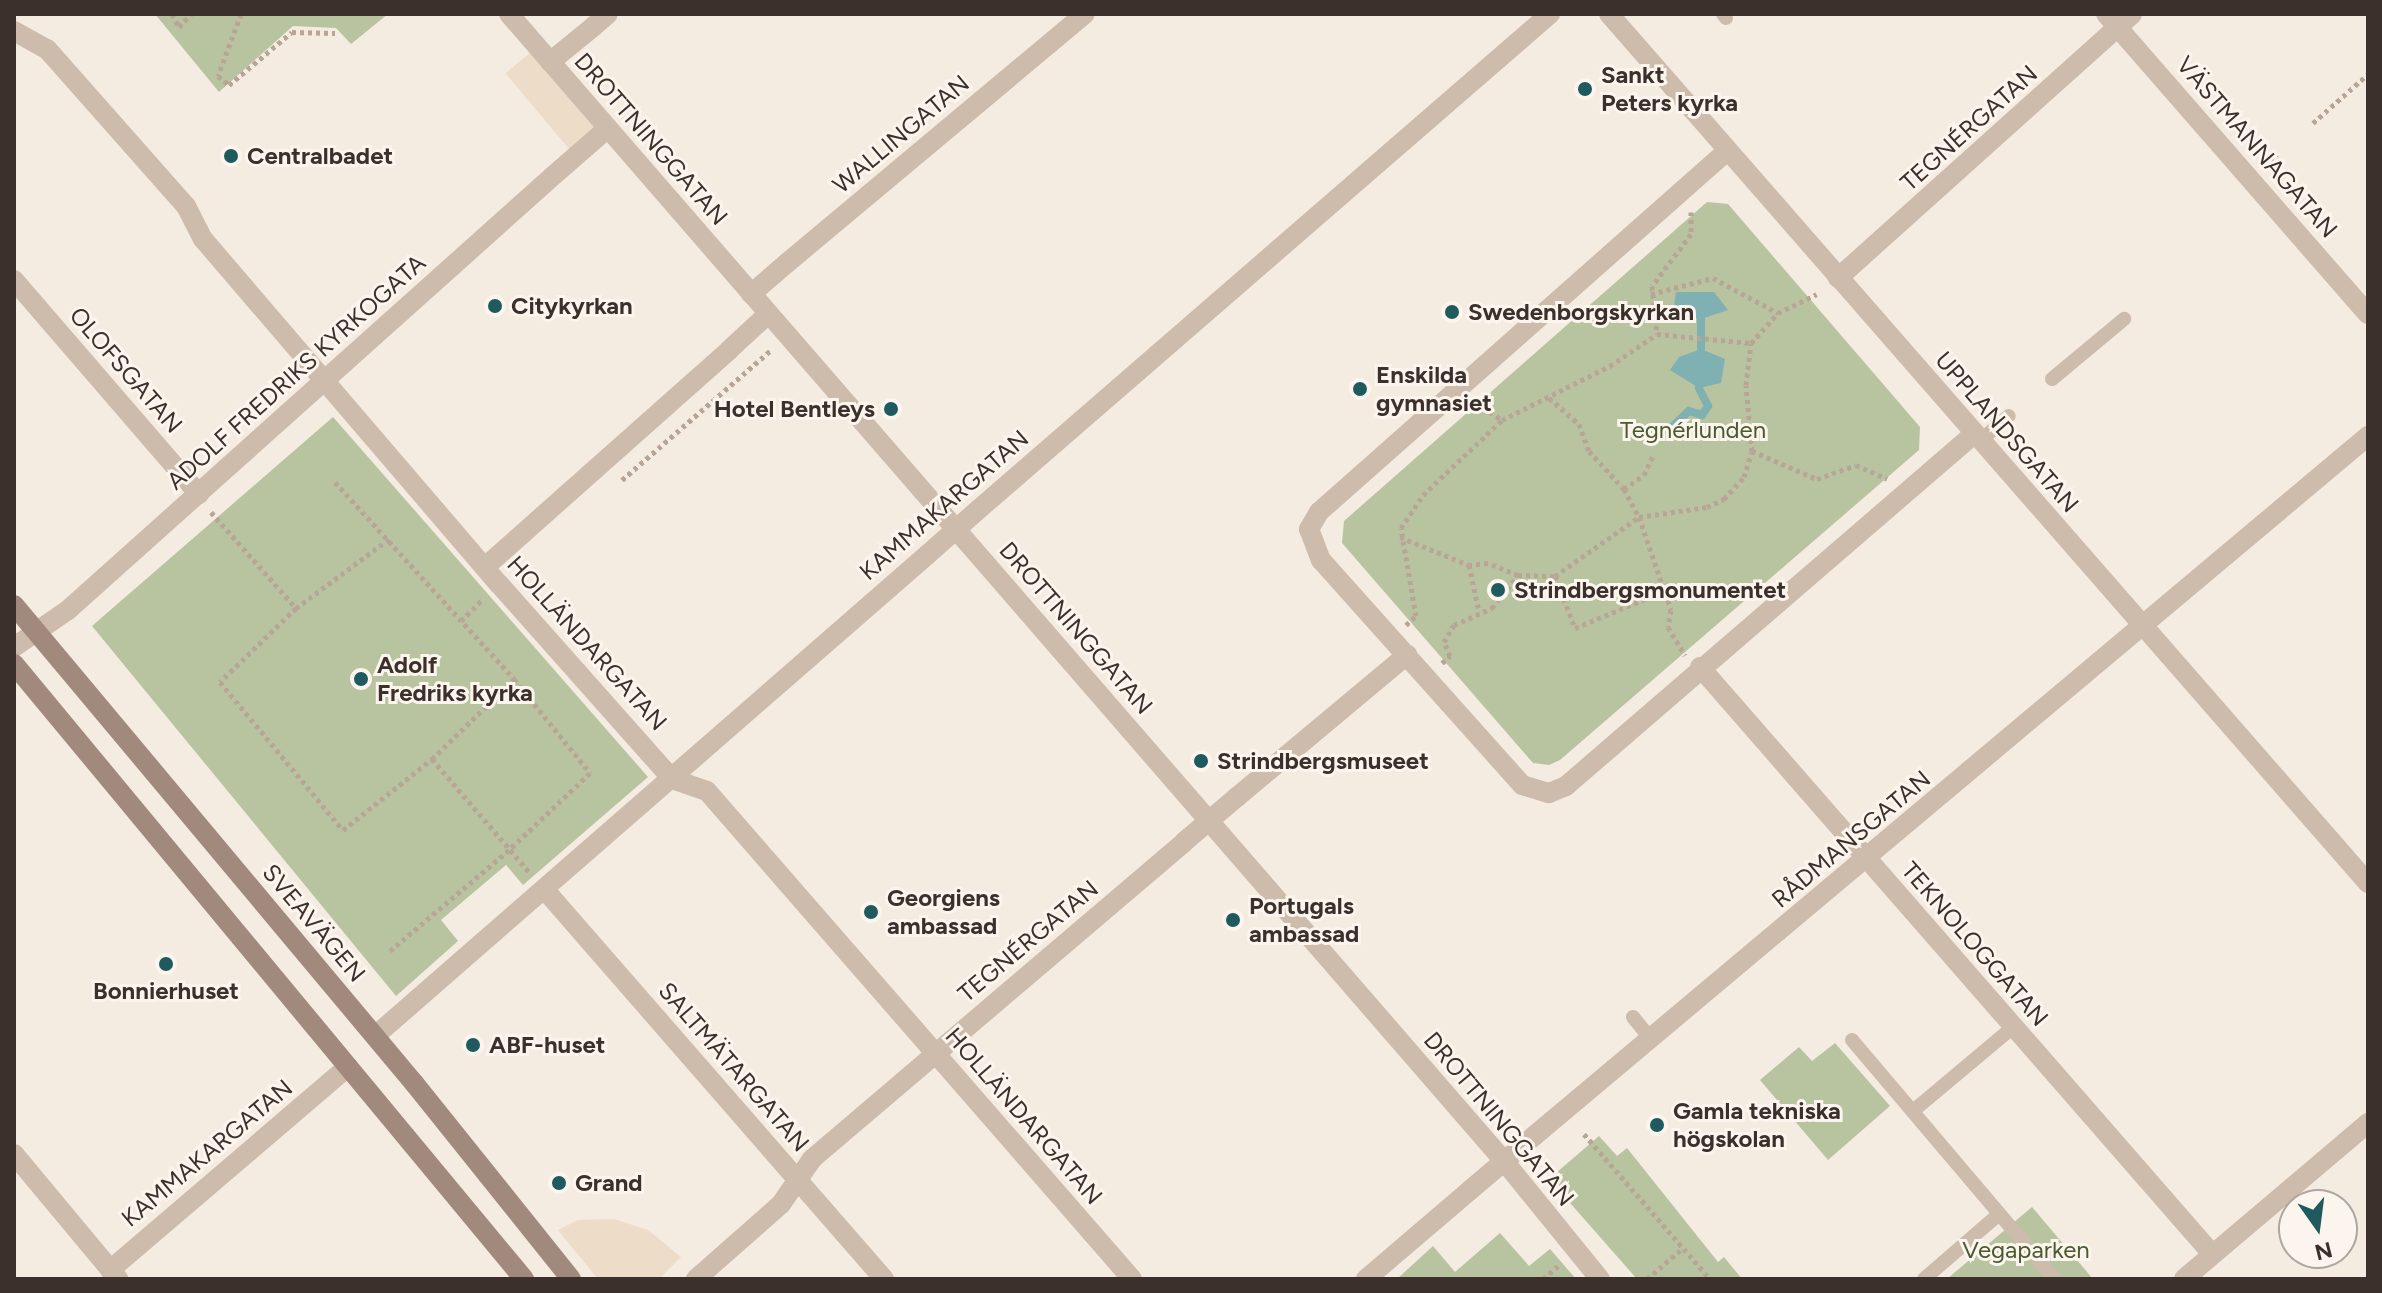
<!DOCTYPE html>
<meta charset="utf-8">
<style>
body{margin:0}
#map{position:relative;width:2382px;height:1293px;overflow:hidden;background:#f4ebe1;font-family:Figtree,sans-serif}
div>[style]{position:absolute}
.green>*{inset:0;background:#b8c4a0}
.plaza>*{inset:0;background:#ecdcc8;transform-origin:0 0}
.water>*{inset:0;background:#7fb0b2}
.stream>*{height:8px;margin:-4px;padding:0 4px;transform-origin:4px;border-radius:4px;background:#7fb0b2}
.path>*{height:5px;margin-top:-2.5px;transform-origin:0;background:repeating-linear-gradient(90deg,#b9a596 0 4px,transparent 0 8px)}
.service>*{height:14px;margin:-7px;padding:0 7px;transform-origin:7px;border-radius:7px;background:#cdbbac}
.pedestrian>*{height:20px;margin:-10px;padding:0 10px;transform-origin:10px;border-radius:10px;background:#cdbbac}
.minor>*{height:20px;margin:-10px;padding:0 10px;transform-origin:10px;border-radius:10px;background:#cdbbac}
.secondary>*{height:20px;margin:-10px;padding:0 10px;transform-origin:10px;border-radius:10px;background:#a18a7d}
.dots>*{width:22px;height:22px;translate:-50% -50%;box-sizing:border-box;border:4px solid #fbf5ee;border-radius:50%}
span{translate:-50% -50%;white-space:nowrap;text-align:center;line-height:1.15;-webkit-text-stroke:6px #fbf5ee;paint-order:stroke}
.poi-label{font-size:24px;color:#3b302b;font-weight:700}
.left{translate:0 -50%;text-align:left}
.right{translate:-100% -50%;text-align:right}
.street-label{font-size:24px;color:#3b302b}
.park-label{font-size:24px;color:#4a5a2e}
.frame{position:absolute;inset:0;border:16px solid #3b302b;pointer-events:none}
.north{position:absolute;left:2278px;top:1189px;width:80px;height:80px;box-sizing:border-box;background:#fbf5ee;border:2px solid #aea6a0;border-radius:50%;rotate:166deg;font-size:22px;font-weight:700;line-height:32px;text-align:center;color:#3b302b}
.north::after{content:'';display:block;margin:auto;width:28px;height:36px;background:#1f5a5e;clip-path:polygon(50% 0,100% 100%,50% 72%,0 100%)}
</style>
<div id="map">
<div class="green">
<div style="clip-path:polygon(155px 14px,388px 14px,351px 44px,336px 28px,293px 26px,219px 92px)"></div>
<div style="clip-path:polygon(1707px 202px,1728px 204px,1920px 427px,1919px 450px,1560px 760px,1549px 765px,1533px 763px,1342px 543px,1344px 521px)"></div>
<div style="clip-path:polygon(333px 417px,648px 777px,523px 885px,506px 865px,441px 920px,458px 941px,396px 996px,92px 626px)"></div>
<div style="clip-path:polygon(1835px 1043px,1890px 1106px,1828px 1160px,1760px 1080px,1799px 1047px,1812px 1061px)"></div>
<div style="clip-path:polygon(1599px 1136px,1617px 1156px,1627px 1148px,1718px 1262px,1724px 1257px,1742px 1279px,1637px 1279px,1549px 1179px)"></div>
<div style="clip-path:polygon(2032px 1207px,2093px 1279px,1947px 1279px)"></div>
<div style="clip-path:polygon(1500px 1233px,1529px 1266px,1550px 1249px,1576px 1279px,1397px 1279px,1433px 1246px,1455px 1272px)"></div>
</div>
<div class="plaza">
<div style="left:537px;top:47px;width:108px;height:41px;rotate:50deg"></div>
<div style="clip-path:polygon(614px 1219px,648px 1230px,681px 1257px,659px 1279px,598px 1279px,558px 1230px,578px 1220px)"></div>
</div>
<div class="water">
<div style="clip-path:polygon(1676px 292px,1714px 292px,1728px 310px,1701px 319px,1681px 315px,1674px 306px)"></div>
<div style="clip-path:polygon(1701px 349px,1725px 359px,1721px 383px,1699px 388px,1670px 370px,1679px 357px)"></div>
</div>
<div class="stream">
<div style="left:1701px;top:319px;width:30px;rotate:90deg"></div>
<div style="left:1668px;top:431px;width:29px;rotate:-44deg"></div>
<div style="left:1689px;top:411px;width:14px;rotate:17deg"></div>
<div style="left:1702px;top:415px;width:11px;rotate:-56deg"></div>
<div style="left:1708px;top:406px;width:20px;rotate:-117deg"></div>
</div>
<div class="path">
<div style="left:172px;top:14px;width:15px;rotate:62deg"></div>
<div style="left:179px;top:27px;width:18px;rotate:-47deg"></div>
<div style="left:241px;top:14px;width:66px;rotate:110.4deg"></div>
<div style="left:218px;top:76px;width:14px;rotate:39deg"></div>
<div style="left:229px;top:85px;width:82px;rotate:-40.1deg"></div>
<div style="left:292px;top:32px;width:43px;rotate:1.3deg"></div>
<div style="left:2313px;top:123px;width:74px;rotate:-41.7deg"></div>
<div style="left:2270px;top:160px;width:9px;rotate:-36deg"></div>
<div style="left:1691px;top:212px;width:22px;rotate:90deg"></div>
<div style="left:1691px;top:234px;width:65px;rotate:126.9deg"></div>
<div style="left:1652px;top:286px;width:48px;rotate:84.1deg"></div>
<div style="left:1657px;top:334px;width:94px;rotate:5.5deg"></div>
<div style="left:1751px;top:343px;width:40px;rotate:-48deg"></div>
<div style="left:1778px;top:313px;width:43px;rotate:-26deg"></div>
<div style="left:1651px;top:294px;width:64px;rotate:-14.5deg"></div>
<div style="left:1713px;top:278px;width:74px;rotate:28.3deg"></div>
<div style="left:1549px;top:398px;width:40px;rotate:41deg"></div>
<div style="left:1579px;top:424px;width:29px;rotate:70deg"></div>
<div style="left:1589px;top:451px;width:52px;rotate:47.4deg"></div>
<div style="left:1624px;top:489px;width:32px;rotate:62deg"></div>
<div style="left:1639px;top:517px;width:69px;rotate:-8.4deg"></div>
<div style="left:1707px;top:507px;width:19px;rotate:-25deg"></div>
<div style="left:1724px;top:499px;width:30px;rotate:-48deg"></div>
<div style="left:1744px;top:477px;width:27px;rotate:-73deg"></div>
<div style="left:1752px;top:451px;width:66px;rotate:-95.2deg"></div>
<div style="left:1746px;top:385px;width:42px;rotate:-83.2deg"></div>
<div style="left:1476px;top:403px;width:31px;rotate:33deg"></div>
<div style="left:1752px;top:451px;width:71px;rotate:23.3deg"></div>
<div style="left:1817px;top:479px;width:41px;rotate:-19.7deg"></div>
<div style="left:1856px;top:465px;width:34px;rotate:24deg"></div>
<div style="left:622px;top:480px;width:199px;rotate:-41.1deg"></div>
<div style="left:335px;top:482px;width:266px;rotate:47.7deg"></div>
<div style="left:514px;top:679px;width:121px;rotate:51deg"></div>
<div style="left:590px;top:773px;width:112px;rotate:136.5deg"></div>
<div style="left:509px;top:850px;width:156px;rotate:139.7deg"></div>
<div style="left:1624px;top:489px;width:24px;rotate:-35deg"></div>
<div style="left:1644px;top:475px;width:21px;rotate:-65deg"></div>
<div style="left:211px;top:512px;width:128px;rotate:48.5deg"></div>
<div style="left:1400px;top:537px;width:74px;rotate:22.1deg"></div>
<div style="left:389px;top:539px;width:116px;rotate:143.4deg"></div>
<div style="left:296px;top:608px;width:106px;rotate:135.8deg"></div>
<div style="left:220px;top:682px;width:192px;rotate:50.3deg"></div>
<div style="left:343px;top:830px;width:114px;rotate:-38.6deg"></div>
<div style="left:432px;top:759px;width:115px;rotate:-44.3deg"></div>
<div style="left:1518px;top:575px;width:37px;rotate:2deg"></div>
<div style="left:1555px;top:576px;width:103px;rotate:-35.1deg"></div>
<div style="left:1639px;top:517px;width:98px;rotate:71deg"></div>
<div style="left:1671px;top:610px;width:17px;rotate:100deg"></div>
<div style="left:1668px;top:627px;width:33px;rotate:59deg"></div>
<div style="left:1555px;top:576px;width:56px;rotate:69deg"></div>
<div style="left:1575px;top:628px;width:94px;rotate:-22.5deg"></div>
<div style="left:461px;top:621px;width:31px;rotate:-45deg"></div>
<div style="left:1406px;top:625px;width:13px;rotate:-42deg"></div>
<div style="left:1416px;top:616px;width:89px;rotate:-99.7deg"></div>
<div style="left:1401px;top:528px;width:40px;rotate:-56deg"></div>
<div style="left:1423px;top:495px;width:109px;rotate:-43.5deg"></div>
<div style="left:1502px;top:420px;width:121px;rotate:-26.6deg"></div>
<div style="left:1610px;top:366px;width:57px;rotate:-34.2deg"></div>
<div style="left:1442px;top:663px;width:11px;rotate:-41deg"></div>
<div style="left:1450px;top:656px;width:15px;rotate:-113deg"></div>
<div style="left:1444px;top:642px;width:20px;rotate:-60deg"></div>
<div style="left:1454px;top:625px;width:42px;rotate:-24.1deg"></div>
<div style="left:1492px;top:608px;width:42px;rotate:-51.8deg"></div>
<div style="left:1518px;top:575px;width:32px;rotate:-158deg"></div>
<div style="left:1488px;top:563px;width:19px;rotate:174deg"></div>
<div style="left:1469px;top:565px;width:48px;rotate:78deg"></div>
<div style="left:432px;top:759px;width:152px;rotate:49.3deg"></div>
<div style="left:1584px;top:1134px;width:192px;rotate:49deg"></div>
<div style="left:1543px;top:1279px;width:23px;rotate:-41deg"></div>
<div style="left:1647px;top:1279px;width:48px;rotate:-40.7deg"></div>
</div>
<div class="service">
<div style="left:1723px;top:14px;width:5px;rotate:53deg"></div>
<div style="left:2052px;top:379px;width:94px;rotate:-39.8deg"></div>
<div style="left:1980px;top:441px;width:38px;rotate:-41deg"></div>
<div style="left:1633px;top:1017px;width:28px;rotate:51deg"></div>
<div style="left:1852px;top:1040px;width:314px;rotate:49.7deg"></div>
<div style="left:1913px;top:1111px;width:129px;rotate:-40deg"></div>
<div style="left:1924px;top:1279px;width:99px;rotate:-40.9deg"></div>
</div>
<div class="pedestrian">
<div style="left:509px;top:14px;width:1518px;rotate:49.06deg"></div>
<div style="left:1504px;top:1161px;width:152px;rotate:50.9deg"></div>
<div style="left:550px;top:62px;width:57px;rotate:-39.3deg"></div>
<div style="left:554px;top:175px;width:70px;rotate:-41deg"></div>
<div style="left:751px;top:294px;width:48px;rotate:-40.7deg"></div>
<div style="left:729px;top:350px;width:53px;rotate:-42.7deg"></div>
<div style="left:927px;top:555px;width:69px;rotate:-41.5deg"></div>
<div style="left:1184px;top:842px;width:70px;rotate:-40.3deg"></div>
<div style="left:1469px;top:1191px;width:85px;rotate:-40.2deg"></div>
<div style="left:110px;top:1270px;width:313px;rotate:-40.5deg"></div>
</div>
<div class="minor">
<div style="left:1609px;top:14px;width:1154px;rotate:48.87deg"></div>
<div style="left:2106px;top:14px;width:398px;rotate:48.9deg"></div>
<div style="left:594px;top:26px;width:18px;rotate:-41deg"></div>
<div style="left:14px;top:31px;width:38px;rotate:29deg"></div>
<div style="left:47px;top:49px;width:210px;rotate:48.5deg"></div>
<div style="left:186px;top:206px;width:37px;rotate:63deg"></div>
<div style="left:203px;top:239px;width:455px;rotate:49.4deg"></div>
<div style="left:499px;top:584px;width:261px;rotate:48.4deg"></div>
<div style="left:672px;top:779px;width:37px;rotate:19deg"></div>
<div style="left:707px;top:791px;width:647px;rotate:48.95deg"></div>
<div style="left:1727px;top:151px;width:545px;rotate:138.5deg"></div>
<div style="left:1319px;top:512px;width:20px;rotate:120deg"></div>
<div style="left:1309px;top:529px;width:33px;rotate:69deg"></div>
<div style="left:1321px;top:560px;width:302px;rotate:48.2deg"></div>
<div style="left:1522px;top:785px;width:28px;rotate:17deg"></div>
<div style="left:1549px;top:793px;width:18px;rotate:-22deg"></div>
<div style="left:1566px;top:786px;width:539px;rotate:-40.79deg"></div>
<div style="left:787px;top:263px;width:388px;rotate:-39.9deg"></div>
<div style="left:1838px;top:278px;width:395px;rotate:-41.9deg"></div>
<div style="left:14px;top:280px;width:283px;rotate:49.2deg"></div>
<div style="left:979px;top:509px;width:756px;rotate:-40.92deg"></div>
<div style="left:485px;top:567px;width:327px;rotate:-41.6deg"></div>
<div style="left:14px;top:647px;width:65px;rotate:-34.4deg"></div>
<div style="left:68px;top:610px;width:652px;rotate:-41.83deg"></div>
<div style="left:1700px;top:667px;width:779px;rotate:48.9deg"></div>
<div style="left:1237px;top:797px;width:222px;rotate:-39.9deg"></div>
<div style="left:545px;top:890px;width:516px;rotate:48.93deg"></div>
<div style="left:375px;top:1036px;width:732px;rotate:-41.07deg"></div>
<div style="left:1534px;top:1136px;width:1089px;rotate:-40.01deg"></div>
<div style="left:14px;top:1154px;width:163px;rotate:50.2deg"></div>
<div style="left:696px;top:1279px;width:113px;rotate:-41.4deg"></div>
<div style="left:781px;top:1204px;width:55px;rotate:-55.4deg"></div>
<div style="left:812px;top:1159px;width:489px;rotate:-40.4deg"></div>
<div style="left:1366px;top:1279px;width:135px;rotate:-40.5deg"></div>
<div style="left:2184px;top:1279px;width:241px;rotate:-40.3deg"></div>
</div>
<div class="secondary">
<div style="left:14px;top:605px;width:623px;rotate:50.08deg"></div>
<div style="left:414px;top:1083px;width:251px;rotate:51.3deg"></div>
<div style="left:14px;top:664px;width:799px;rotate:50.33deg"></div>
</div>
<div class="dots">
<div style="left:1585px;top:89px;background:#1f5a5e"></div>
<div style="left:231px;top:156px;background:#1f5a5e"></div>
<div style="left:495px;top:306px;background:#1f5a5e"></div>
<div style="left:1452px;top:312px;background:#1f5a5e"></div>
<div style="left:1360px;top:389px;background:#1f5a5e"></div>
<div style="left:891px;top:409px;background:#1f5a5e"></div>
<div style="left:1498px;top:590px;background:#1f5a5e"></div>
<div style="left:361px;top:679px;background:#1f5a5e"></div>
<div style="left:1201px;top:761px;background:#1f5a5e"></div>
<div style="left:871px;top:912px;background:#1f5a5e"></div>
<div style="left:1233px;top:920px;background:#1f5a5e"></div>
<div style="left:166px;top:964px;background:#1f5a5e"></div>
<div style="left:473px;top:1045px;background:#1f5a5e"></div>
<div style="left:1657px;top:1125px;background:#1f5a5e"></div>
<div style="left:559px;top:1183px;background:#1f5a5e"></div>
</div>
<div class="poi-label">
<span class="left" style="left:1601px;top:89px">Sankt<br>Peters kyrka</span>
<span class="left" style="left:247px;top:156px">Centralbadet</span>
<span class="left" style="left:511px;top:306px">Citykyrkan</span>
<span class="left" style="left:1468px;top:312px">Swedenborgskyrkan</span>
<span class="left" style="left:1376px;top:389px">Enskilda<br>gymnasiet</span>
<span class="right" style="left:875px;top:409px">Hotel Bentleys</span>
<span class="left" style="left:1514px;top:590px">Strindbergsmonumentet</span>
<span class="left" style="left:377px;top:679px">Adolf<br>Fredriks kyrka</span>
<span class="left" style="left:1217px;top:761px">Strindbergsmuseet</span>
<span class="left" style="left:887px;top:912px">Georgiens<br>ambassad</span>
<span class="left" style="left:1249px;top:920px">Portugals<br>ambassad</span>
<span style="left:166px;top:991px">Bonnierhuset</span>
<span class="left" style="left:489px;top:1045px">ABF-huset</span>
<span class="left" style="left:1673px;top:1125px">Gamla tekniska<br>högskolan</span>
<span class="left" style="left:575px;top:1183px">Grand</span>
</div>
<div class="street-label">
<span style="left:1969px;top:128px;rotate:-42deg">TEGNÉRGATAN</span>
<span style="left:901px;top:134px;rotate:-40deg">WALLINGATAN</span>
<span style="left:651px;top:139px;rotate:49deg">DROTTNINGGATAN</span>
<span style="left:2257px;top:147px;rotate:49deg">VÄSTMANNAGATAN</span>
<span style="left:126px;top:370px;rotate:49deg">OLOFSGATAN</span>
<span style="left:296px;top:372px;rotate:-42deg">ADOLF FREDRIKS KYRKOGATA</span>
<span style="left:2007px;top:432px;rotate:49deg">UPPLANDSGATAN</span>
<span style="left:944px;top:505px;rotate:-41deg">KAMMAKARGATAN</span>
<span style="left:1076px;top:628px;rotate:49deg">DROTTNINGGATAN</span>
<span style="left:587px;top:643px;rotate:48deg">HOLLÄNDARGATAN</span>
<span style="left:1851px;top:839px;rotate:-40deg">RÅDMANSGATAN</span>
<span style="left:314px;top:923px;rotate:50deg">SVEAVÄGEN</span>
<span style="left:1028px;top:941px;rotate:-40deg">TEGNÉRGATAN</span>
<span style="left:1975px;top:944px;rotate:49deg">TEKNOLOGGATAN</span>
<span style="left:734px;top:1067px;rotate:49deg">SALTMÄTARGATAN</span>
<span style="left:1024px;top:1116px;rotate:49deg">HOLLÄNDARGATAN</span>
<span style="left:1499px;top:1119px;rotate:50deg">DROTTNINGGATAN</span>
<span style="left:207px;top:1153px;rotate:-40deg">KAMMAKARGATAN</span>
</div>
<div class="park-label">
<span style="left:1693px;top:430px">Tegnérlunden</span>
<span style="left:2026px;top:1250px">Vegaparken</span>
</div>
<div class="frame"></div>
<div class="north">N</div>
</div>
